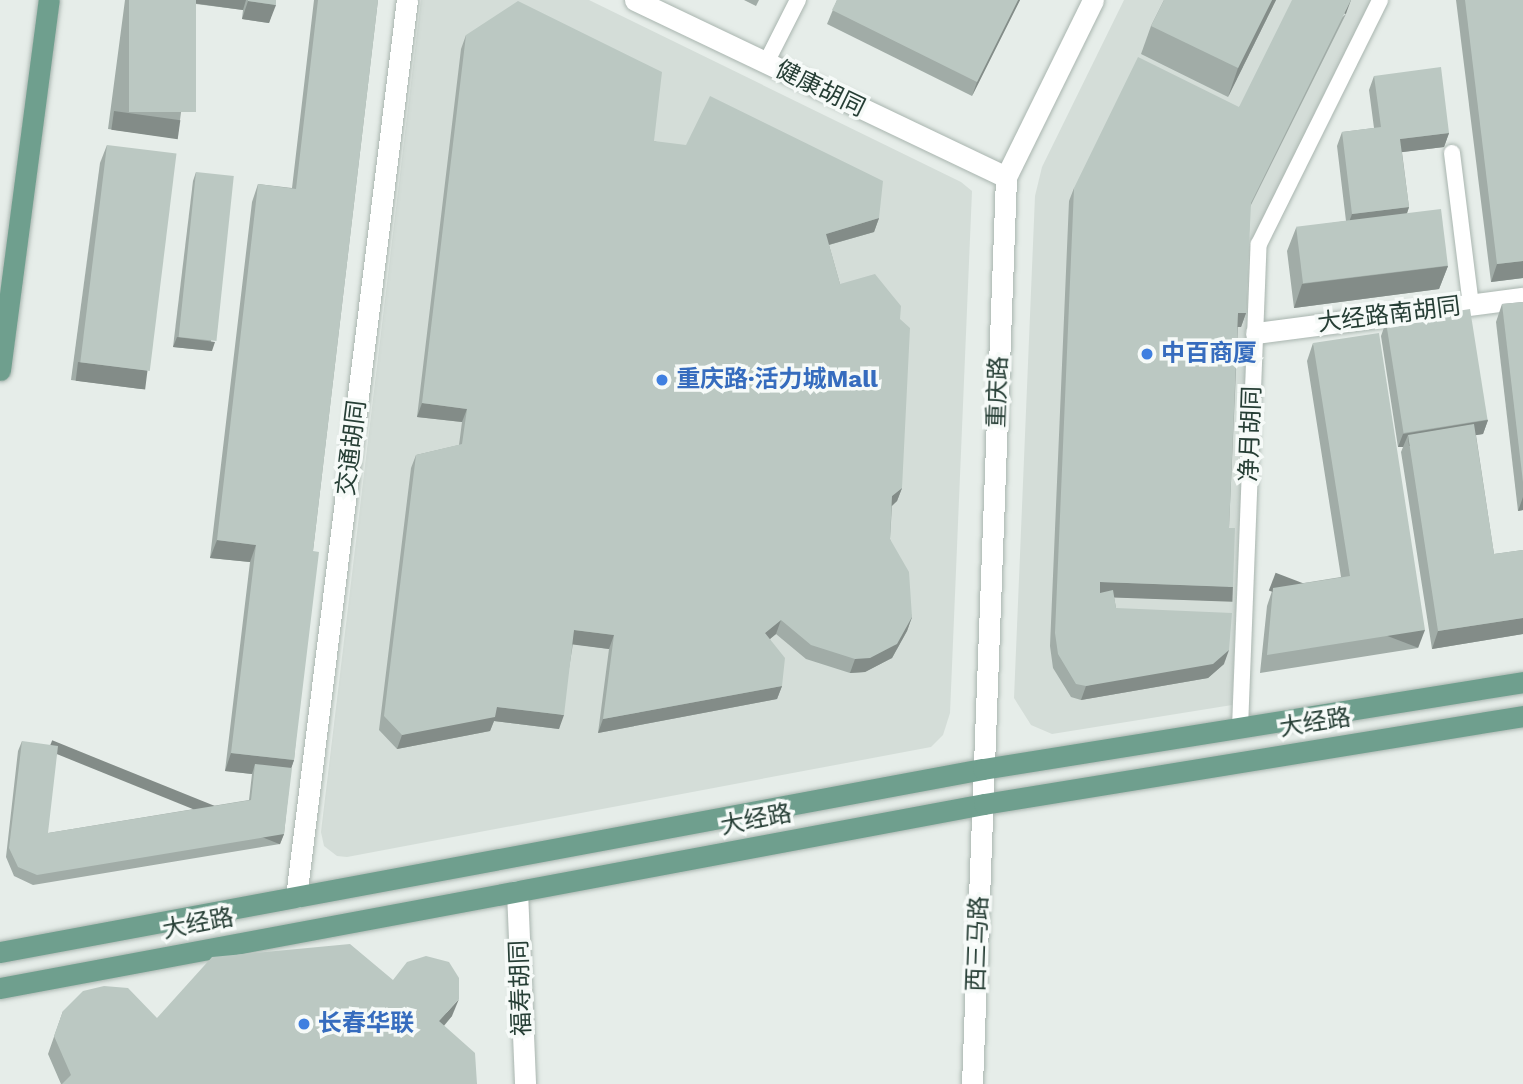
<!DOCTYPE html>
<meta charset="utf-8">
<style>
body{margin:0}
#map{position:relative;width:1523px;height:1084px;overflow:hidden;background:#e6ede9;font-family:"Work Sans","Noto Sans SC",sans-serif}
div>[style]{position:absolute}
.built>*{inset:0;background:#d4ddd8}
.roads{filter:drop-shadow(0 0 2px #a9b5af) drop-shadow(0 0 2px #a9b5af)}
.lane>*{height:16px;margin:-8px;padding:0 8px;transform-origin:8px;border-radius:8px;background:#fff}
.street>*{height:21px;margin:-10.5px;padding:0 10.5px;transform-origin:10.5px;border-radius:10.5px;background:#fff}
.secondary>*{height:21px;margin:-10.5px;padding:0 10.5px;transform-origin:10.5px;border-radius:10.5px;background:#fff}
.primary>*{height:21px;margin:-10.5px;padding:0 10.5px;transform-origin:10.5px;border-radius:10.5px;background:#6f9f8e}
.wall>*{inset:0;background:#a1aca7}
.shaded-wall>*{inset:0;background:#838c88;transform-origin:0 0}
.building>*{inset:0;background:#bbc8c2;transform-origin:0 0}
.dots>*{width:19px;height:19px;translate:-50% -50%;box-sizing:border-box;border:4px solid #f6faf8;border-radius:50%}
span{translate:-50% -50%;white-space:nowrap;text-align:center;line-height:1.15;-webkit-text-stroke:7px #f6faf8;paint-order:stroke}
.street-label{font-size:24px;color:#263e35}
.shop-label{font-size:24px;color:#366cbe;font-weight:700}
.left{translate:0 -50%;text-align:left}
</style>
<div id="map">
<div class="built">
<div style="clip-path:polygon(421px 0,589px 0,961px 182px,972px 191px,950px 713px,943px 735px,931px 747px,347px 857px,337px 856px,324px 846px,321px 832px)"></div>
<div style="clip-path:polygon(1124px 0,1371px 0,1251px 243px,1232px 705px,1052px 734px,1031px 725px,1014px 698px,1035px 196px,1042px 167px)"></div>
</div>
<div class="roads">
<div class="lane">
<div style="left:766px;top:63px;width:71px;rotate:-63.1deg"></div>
<div style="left:1452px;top:153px;width:153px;rotate:82.9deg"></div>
<div style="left:1240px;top:728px;width:484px;rotate:-87.8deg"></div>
<div style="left:1259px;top:244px;width:272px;rotate:-63.6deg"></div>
</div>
<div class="street">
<div style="left:1256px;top:333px;width:269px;rotate:-7.5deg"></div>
<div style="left:517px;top:891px;width:193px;rotate:87.6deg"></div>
<div style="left:296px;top:897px;width:904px;rotate:-82.95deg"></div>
</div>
<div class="secondary">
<div style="left:635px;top:0;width:411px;rotate:25.5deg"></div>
<div style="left:972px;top:1084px;width:908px;rotate:-87.85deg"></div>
<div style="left:1006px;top:177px;width:197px;rotate:-63.8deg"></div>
</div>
<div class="primary">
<div style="left:0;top:370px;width:373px;rotate:-82.5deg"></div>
<div style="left:0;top:952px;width:1000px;rotate:-10.55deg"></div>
<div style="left:983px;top:769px;width:547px;rotate:-9.15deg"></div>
<div style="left:0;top:988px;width:1001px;rotate:-10.59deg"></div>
<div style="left:984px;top:804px;width:546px;rotate:-9.27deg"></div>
</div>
</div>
<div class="wall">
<div style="clip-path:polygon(125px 0,276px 0,269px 23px,242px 19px,243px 10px,196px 4px,180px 120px,174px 138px,108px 129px)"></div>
<div style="clip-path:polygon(314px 0,378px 0,313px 551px,294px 760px,291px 768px,284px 834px,280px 844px,33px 885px,14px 876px,6px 857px,18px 751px,22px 741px,48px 833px,249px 800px,252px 774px,225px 771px,250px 562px,210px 558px,252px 202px,258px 184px,292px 188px)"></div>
<div style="clip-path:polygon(744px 0,759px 0,756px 6px)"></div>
<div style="clip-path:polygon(837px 0,1020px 0,972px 96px,827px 24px)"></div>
<div style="clip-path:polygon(1164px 0,1276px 0,1228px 97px,1141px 54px,1151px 26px)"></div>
<div style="clip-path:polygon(1456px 0,1523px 0,1523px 278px,1491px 282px)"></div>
<div style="clip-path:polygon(1346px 14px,1250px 207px,1246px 313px,1241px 327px,1238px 327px,1229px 528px,1228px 601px,1114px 597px,1116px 608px,1224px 664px,1208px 678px,1081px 700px,1071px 697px,1053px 668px,1050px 646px,1069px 201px,1074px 188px,1239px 107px)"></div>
<div style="clip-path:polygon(466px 35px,654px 141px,879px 218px,874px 232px,829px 245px,840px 284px,900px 319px,902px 488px,897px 501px,892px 506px,890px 539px,912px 617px,907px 631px,892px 658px,865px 672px,850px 673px,806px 659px,776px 634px,770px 639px,782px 686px,777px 699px,598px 733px,609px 649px,573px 644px,559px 729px,494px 721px,490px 731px,397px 749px,379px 730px,411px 468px,416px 455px,459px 445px,462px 422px,417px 417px,461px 49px)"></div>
<div style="clip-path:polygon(1374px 76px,1449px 133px,1444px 147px,1402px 152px,1409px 207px,1407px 214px,1448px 266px,1439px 289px,1294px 308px,1287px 251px,1296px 228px,1346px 221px,1337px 146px,1342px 132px,1374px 128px,1369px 90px)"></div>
<div style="clip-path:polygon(107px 145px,147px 371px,141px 389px,71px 380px,100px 163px)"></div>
<div style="clip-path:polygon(196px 172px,212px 351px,173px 347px,193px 181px)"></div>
<div style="clip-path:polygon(1523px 302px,1523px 510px,1518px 511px,1496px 322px,1502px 304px)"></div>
<div style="clip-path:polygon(1386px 322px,1488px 420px,1483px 434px,1476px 435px,1494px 554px,1523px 550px,1523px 634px,1432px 649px,1401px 452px,1403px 447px,1398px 447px,1381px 336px)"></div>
<div style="clip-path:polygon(1313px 343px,1418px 648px,1260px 673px,1267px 606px,1273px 588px,1341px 577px,1307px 361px)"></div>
<div style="clip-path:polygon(393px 980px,452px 1016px,444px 1026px,477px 1084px,61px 1084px,48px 1054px,63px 1011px,157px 1018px)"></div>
</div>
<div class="shaded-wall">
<div style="clip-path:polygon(193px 0,246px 0,243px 10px,192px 3px)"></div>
<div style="clip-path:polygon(1018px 0,1020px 0,972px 96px,977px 82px)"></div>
<div style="clip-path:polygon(1272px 0,1276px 0,1228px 97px,1238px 68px)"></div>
<div style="left:1351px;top:0;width:15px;height:226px;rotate:110deg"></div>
<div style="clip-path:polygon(248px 1px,276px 5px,269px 23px,242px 19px)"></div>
<div style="left:114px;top:111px;width:67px;height:19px;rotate:8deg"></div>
<div style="clip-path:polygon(1449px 133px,1444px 147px,1395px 153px,1400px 139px)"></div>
<div style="clip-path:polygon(1409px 207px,1404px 221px,1347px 228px,1352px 214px)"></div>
<div style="clip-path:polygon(879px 218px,874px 232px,821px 247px,826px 234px)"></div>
<div style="clip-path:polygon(1523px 261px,1523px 278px,1491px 282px,1497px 264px)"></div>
<div style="clip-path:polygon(1448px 266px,1439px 289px,1294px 308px,1302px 284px)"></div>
<div style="clip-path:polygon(1238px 313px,1246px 313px,1241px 327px,1233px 327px)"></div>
<div style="clip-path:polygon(177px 337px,215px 342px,212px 351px,173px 347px)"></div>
<div style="left:78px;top:362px;width:70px;height:19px;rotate:7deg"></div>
<div style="clip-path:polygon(422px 403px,467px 409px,462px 422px,417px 417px)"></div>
<div style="clip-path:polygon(1488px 420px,1483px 434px,1409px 446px,1408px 435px,1403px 447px,1398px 447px,1403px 434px)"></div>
<div style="clip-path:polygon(902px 488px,897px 501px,887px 510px,892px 496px)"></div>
<div style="clip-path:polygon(1523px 497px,1523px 510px,1518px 511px)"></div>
<div style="clip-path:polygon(217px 540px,256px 545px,250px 562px,210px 558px)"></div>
<div style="left:1100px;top:582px;width:133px;height:15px;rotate:2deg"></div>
<div style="clip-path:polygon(912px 617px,907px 631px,892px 658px,865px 672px,850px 673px,855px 659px)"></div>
<div style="clip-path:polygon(1523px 618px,1523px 634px,1432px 649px,1438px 631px)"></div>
<div style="clip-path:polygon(781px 620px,776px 634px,760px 647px,765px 633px)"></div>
<div style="clip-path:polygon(574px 630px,614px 635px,609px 649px,569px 644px)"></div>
<div style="left:1425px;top:630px;width:19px;height:160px;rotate:111deg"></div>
<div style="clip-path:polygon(1229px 650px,1224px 664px,1208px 678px,1081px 700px,1086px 686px)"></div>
<div style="clip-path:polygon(782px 686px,777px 699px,598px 733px,603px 719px)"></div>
<div style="clip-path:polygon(497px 707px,564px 715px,559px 729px,494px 721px,490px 731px,397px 749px,402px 735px)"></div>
<div style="clip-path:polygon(231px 753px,294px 760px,288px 778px,255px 764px,252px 774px,225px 771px)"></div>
<div style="left:284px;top:834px;width:11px;height:250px;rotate:112deg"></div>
<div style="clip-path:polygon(459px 999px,452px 1016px,432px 1039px,439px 1021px)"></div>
</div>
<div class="building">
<div style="left:129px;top:0;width:67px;height:112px"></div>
<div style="clip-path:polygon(248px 0,276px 0,276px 5px,248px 1px)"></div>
<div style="clip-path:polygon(318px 0,378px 0,313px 551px,319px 552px,294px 760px,231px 753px,256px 545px,217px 540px,258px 184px,296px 189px)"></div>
<div style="clip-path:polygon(837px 0,1018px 0,977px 82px,832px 10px)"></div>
<div style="clip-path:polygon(1164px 0,1272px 0,1238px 68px,1151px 26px)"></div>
<div style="clip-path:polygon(1292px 0,1351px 0,1251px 203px,1246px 313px,1238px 313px,1229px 528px,1235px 528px,1233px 587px,1100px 582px,1100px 593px,1113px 590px,1116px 608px,1232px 613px,1229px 650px,1213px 664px,1086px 686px,1076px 684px,1058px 654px,1055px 633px,1074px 188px,1138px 57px,1239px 107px)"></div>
<div style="clip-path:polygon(1465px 0,1523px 0,1523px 261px,1497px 264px)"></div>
<div style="clip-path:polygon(518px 1px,662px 72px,654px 141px,686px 145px,710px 96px,883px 181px,879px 218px,826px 234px,840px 284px,875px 274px,901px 306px,900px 319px,910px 328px,902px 488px,892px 496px,890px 539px,909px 572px,912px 617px,897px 644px,870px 658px,855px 659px,811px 645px,781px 620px,765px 633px,785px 658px,782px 686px,603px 719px,614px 635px,574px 630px,564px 715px,497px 707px,495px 717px,402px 735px,384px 716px,416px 455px,462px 444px,467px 409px,422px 403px,466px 35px)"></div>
<div style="clip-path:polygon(1441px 67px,1449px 133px,1400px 139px,1409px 207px,1352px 214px,1342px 132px,1381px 127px,1374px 76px)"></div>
<div style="left:107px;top:145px;width:70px;height:219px;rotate:7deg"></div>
<div style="left:196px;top:172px;width:38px;height:166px;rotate:6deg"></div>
<div style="left:1441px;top:209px;width:57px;height:146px;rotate:83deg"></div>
<div style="clip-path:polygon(1523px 302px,1523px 482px,1502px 304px)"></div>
<div style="left:1470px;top:309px;width:112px;height:85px;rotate:81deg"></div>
<div style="clip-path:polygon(1379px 333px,1425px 630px,1267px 655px,1273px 588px,1350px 576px,1313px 343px)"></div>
<div style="clip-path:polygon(1474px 424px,1494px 554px,1523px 550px,1523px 618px,1438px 631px,1408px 435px)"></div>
<div style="clip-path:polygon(22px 741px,58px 746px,48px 833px,251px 800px,255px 764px,292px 768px,284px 834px,37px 875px,18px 867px,9px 848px)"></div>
<div style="clip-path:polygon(350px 944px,393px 980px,407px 962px,426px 956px,449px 962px,459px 978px,459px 999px,439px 1021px,475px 1053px,477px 1084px,62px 1084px,71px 1075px,54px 1036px,63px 1011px,83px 991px,104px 986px,128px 988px,157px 1018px,212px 957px)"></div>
</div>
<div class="dots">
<div style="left:1147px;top:354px;background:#3f7fe0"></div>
<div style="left:662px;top:380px;background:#3f7fe0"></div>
<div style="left:304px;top:1024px;background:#3f7fe0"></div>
</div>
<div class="street-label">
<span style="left:820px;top:89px;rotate:26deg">健康胡同</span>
<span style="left:1389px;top:315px;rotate:-7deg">大经路南胡同</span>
<span style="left:998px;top:392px;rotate:-88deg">重庆路</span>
<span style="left:1251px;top:434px;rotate:-88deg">净月胡同</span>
<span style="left:352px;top:448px;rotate:-83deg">交通胡同</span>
<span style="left:1315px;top:723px;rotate:-9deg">大经路</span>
<span style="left:756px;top:820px;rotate:-11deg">大经路</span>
<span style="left:198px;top:924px;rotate:-11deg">大经路</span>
<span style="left:978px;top:944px;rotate:-88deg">西三马路</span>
<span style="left:521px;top:988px;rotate:-92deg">福寿胡同</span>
</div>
<div class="shop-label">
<span class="left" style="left:1161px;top:354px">中百商厦</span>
<span class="left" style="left:676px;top:380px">重庆路·活力城Mall</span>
<span class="left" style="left:318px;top:1024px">长春华联</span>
</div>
</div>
